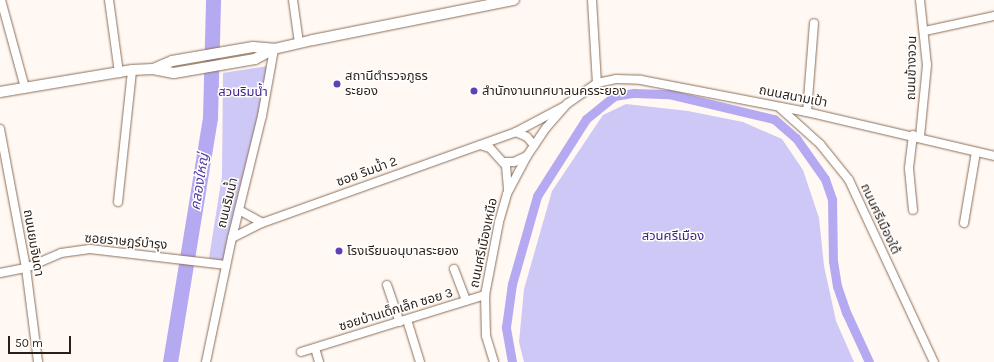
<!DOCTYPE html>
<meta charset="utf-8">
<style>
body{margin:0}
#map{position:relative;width:994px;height:362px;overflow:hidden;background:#fff8f3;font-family:Karla,"Noto Sans Thai",sans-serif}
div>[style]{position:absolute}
.green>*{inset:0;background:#cec8f6}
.canal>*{height:9px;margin:-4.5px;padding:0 4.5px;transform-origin:4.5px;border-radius:4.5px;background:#b5aaf2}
.river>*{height:15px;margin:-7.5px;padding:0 7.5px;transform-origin:7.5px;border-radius:7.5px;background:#b5aaf2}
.roads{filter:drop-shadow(0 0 1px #8c6f58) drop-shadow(0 0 1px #8c6f58)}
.minor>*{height:8px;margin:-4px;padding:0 4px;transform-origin:4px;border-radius:4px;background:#fff}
.tertiary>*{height:10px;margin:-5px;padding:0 5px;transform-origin:5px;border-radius:5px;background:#fff}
.dots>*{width:11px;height:11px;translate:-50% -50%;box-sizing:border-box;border:2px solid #fff;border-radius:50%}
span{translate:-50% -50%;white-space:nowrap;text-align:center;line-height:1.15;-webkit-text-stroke:3px #fff;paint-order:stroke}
.street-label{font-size:13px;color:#2a1e15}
.poi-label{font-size:13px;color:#2a1e15}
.left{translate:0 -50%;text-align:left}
.park-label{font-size:13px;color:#412186}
.water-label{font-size:14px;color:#583da3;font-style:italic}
.scale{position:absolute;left:8px;top:336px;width:63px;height:18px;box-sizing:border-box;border:2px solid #2a1e15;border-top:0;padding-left:5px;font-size:12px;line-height:14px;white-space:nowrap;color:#2a1e15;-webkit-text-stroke:3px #fff;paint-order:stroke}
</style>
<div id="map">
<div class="green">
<div style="clip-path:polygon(268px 66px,258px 121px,224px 261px,209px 258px,222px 176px,223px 73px)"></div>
<div style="clip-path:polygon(626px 104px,688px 111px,743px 122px,782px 139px,803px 170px,819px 218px,824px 266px,836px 321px,854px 362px,524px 362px,519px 342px,524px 289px,552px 191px,603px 115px)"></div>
</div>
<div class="canal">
<div style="left:512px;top:362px;width:36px;rotate:-100deg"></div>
<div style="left:506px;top:327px;width:43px;rotate:-82.1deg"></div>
<div style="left:512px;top:284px;width:91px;rotate:-74.1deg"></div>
<div style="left:537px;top:196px;width:91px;rotate:-57.5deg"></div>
<div style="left:586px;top:119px;width:36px;rotate:-39deg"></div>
<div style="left:614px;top:96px;width:20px;rotate:-9deg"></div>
<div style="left:634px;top:93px;width:35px;rotate:2deg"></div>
<div style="left:669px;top:94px;width:108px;rotate:13.4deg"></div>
<div style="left:774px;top:119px;width:29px;rotate:41deg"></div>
<div style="left:796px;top:138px;width:50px;rotate:54.7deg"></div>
<div style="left:825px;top:179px;width:21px;rotate:71deg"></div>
<div style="left:832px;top:199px;width:62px;rotate:89.1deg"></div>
<div style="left:833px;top:261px;width:25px;rotate:81deg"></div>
<div style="left:837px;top:286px;width:28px;rotate:71deg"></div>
<div style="left:846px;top:312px;width:55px;rotate:65.3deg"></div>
</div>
<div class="river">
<div style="left:170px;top:362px;width:248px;rotate:-80.7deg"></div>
<div style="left:210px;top:117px;width:117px;rotate:-88.5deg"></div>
</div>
<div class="roads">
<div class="minor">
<div style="left:1px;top:0;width:91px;rotate:74.7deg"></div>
<div style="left:109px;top:0;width:74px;rotate:82.2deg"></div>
<div style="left:293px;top:0;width:43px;rotate:82.1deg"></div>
<div style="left:592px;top:0;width:83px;rotate:86.6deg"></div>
<div style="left:920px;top:0;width:65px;rotate:83.9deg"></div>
<div style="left:927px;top:65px;width:72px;rotate:95.6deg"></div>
<div style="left:925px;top:31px;width:71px;rotate:-12.3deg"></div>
<div style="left:780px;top:108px;width:54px;rotate:42deg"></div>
<div style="left:820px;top:144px;width:46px;rotate:51.1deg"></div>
<div style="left:849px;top:180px;width:201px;rotate:65deg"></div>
<div style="left:807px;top:112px;width:89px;rotate:-85.5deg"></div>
<div style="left:0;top:129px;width:141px;rotate:79.4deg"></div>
<div style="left:26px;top:268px;width:95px;rotate:82.7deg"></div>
<div style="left:516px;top:132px;width:12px;rotate:24deg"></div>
<div style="left:527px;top:137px;width:11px;rotate:49deg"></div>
<div style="left:913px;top:135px;width:34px;rotate:97deg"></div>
<div style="left:909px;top:169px;width:41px;rotate:84.4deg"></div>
<div style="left:480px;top:145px;width:10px;rotate:17deg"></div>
<div style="left:490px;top:148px;width:24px;rotate:48deg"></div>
<div style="left:506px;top:166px;width:24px;rotate:85deg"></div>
<div style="left:504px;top:162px;width:10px"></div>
<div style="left:514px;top:162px;width:14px;rotate:-25deg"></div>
<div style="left:118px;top:202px;width:133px;rotate:-83.9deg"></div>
<div style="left:239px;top:210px;width:26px;rotate:29deg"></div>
<div style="left:964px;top:223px;width:72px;rotate:-80.4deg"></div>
<div style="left:232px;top:238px;width:34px;rotate:-27deg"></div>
<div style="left:262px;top:223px;width:270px;rotate:-19.7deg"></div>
<div style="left:516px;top:132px;width:53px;rotate:-28deg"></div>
<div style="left:454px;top:269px;width:34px;rotate:69deg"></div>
<div style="left:0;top:273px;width:26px;rotate:-11deg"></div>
<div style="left:26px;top:268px;width:38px;rotate:-23deg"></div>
<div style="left:61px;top:253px;width:29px;rotate:-8deg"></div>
<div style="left:90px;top:249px;width:137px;rotate:6.7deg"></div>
<div style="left:387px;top:285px;width:39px;rotate:71deg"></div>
<div style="left:407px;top:320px;width:44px;rotate:72.8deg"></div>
<div style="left:315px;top:348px;width:15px;rotate:74deg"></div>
<div style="left:301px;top:352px;width:193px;rotate:-17.2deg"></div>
<div style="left:206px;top:362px;width:127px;rotate:-78.2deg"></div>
<div style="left:232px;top:238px;width:126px;rotate:-76.2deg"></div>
<div style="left:262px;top:116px;width:68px;rotate:-79.8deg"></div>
<div style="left:494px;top:362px;width:27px;rotate:-107deg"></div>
<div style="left:486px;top:336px;width:41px;rotate:-91.4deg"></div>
<div style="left:485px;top:295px;width:74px;rotate:-79.1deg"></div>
<div style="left:499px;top:222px;width:29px;rotate:-74deg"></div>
<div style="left:507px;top:194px;width:43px;rotate:-62.2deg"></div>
<div style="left:527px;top:156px;width:34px;rotate:-56deg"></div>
<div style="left:546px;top:128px;width:32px;rotate:-49deg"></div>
<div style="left:567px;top:104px;width:37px;rotate:-35deg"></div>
<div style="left:597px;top:83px;width:19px;rotate:-12deg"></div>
<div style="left:616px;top:79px;width:25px;rotate:2deg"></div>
<div style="left:641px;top:80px;width:169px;rotate:10.9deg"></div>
<div style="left:807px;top:112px;width:192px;rotate:13.2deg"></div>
</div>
<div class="tertiary">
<div style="left:153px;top:69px;width:21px;rotate:-23deg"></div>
<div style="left:172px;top:61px;width:82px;rotate:-9.8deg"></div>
<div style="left:253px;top:47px;width:21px;rotate:5deg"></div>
<div style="left:0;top:92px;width:134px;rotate:-9.5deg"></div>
<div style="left:132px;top:70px;width:21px;rotate:-3deg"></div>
<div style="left:153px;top:69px;width:21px;rotate:11deg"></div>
<div style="left:174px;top:73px;width:82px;rotate:-9.8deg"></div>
<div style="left:255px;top:59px;width:21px;rotate:-28deg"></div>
<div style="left:274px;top:49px;width:40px;rotate:-13deg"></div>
<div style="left:313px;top:40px;width:205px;rotate:-11.3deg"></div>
</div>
</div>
<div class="dots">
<div style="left:337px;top:84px;background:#613fb7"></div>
<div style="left:474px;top:91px;background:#613fb7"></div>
<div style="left:339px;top:251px;background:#613fb7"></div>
</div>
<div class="street-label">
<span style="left:912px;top:68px;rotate:-89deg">ถนนข้างจวน</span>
<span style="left:793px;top:97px;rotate:11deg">ถนนสนามเป้า</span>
<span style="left:367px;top:172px;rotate:-20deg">ซอย ริมน้ำ 2</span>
<span style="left:228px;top:203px;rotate:-76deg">ถนนริมน้ำ</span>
<span style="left:880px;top:219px;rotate:65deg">ถนนศรีเมืองใต้</span>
<span style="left:126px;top:242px;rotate:5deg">ซอยราษฎร์บำรุง</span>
<span style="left:33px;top:243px;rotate:80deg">ถนนยมจินดา</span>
<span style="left:484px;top:243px;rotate:-78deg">ถนนศรีเมืองเหนือ</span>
<span style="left:396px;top:310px;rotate:-17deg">ซอยบ้านเด็กเล็ก ซอย 3</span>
</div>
<div class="poi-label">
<span class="left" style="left:345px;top:84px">สถานีตำรวจภูธร<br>ระยอง</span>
<span class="left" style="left:482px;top:91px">สำนักงานเทศบาลนครระยอง</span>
<span class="left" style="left:347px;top:251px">โรงเรียนอนุบาลระยอง</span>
</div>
<div class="park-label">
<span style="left:243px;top:92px">สวนริมน้ำ</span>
<span style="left:673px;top:236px">สวนศรีเมือง</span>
</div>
<div class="water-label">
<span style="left:200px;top:182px;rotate:-81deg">คลองใหญ่</span>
</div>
<div class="scale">50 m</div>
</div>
